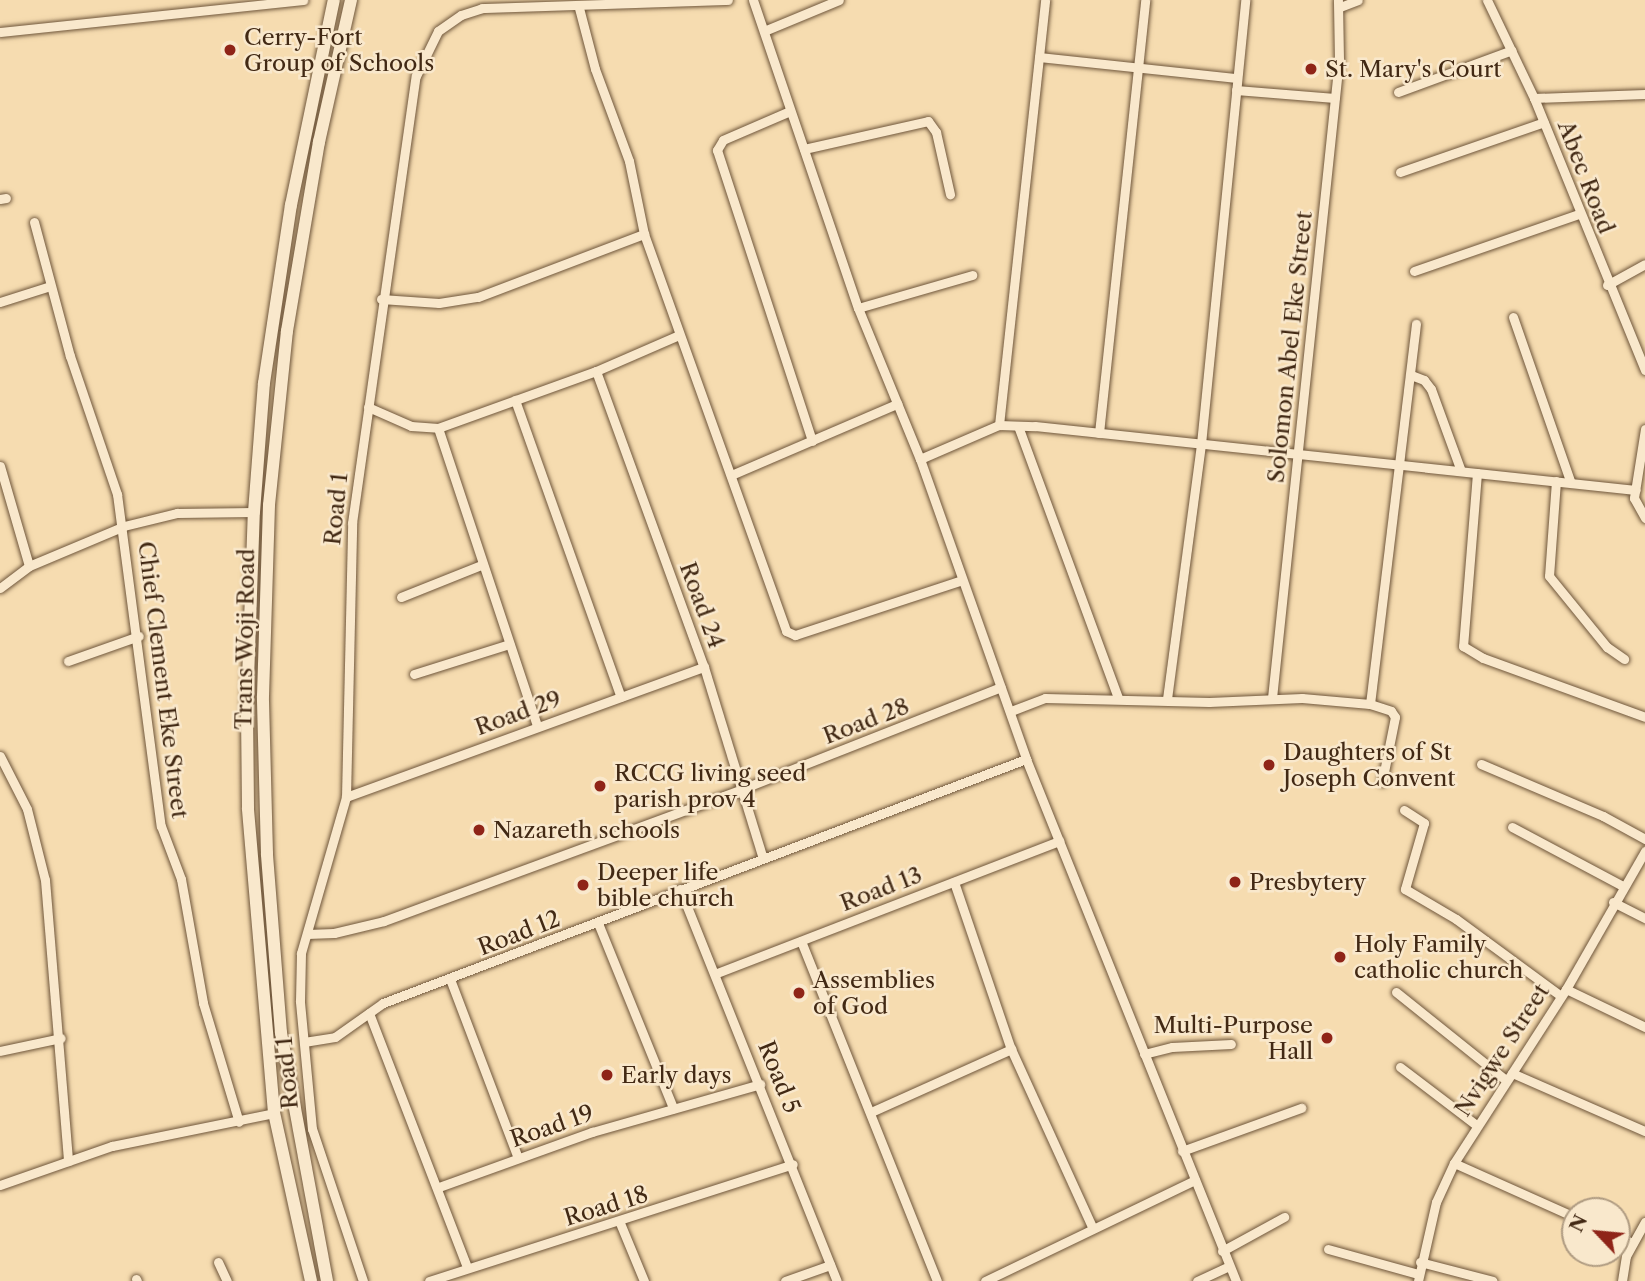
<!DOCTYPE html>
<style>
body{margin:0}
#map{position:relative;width:1645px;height:1281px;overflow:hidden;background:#f6dcb0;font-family:"Libre Caslon Text",serif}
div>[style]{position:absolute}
.roads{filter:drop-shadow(0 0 2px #6f563b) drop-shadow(0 0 2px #6f563b)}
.street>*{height:9px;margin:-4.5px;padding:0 4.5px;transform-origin:4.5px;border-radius:4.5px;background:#f9e8cc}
.secondary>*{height:12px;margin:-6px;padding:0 6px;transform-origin:6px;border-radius:6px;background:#f9e8cc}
.dots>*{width:19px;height:19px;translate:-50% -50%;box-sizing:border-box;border:4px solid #f9e8cc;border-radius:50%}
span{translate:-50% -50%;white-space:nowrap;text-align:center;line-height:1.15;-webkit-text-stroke:5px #f9e8cc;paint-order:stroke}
.poi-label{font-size:23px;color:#422914}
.left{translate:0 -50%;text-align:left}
.right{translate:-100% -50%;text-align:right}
.street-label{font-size:23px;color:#422914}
.north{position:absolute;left:1561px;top:1197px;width:70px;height:70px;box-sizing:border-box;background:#f9e8cc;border:2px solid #b09c82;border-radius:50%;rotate:296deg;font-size:19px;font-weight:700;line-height:28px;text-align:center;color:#422914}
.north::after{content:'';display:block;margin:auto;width:24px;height:32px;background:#8f2418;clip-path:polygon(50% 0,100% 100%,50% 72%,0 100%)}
</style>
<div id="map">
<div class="roads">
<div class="street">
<div style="left:753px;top:0;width:325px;rotate:71.2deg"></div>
<div style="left:858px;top:308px;width:163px;rotate:67.7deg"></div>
<div style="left:920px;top:459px;width:318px;rotate:70.5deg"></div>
<div style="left:1026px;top:759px;width:563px;rotate:68.09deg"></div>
<div style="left:1487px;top:0;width:109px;rotate:64.4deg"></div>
<div style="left:1534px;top:98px;width:294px;rotate:67.8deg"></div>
<div style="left:1340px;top:7px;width:19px;rotate:-21deg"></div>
<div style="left:579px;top:8px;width:63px;rotate:75.3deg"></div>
<div style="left:595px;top:69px;width:98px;rotate:69.7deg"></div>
<div style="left:629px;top:161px;width:75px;rotate:78.4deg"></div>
<div style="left:644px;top:234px;width:422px;rotate:70.3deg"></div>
<div style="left:786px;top:631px;width:10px;rotate:24deg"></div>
<div style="left:795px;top:635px;width:176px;rotate:-18.2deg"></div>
<div style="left:764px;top:31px;width:81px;rotate:-22.5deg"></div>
<div style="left:0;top:32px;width:305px;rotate:-6deg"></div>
<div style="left:1039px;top:57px;width:199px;rotate:6.1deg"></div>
<div style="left:1236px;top:90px;width:99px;rotate:4.6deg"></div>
<div style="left:1398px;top:92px;width:121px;rotate:-20.2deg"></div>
<div style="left:1534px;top:98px;width:111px;rotate:-2.1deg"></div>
<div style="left:790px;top:111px;width:73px;rotate:156.6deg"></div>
<div style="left:723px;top:140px;width:12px;rotate:121deg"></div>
<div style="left:717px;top:150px;width:306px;rotate:71.9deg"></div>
<div style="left:804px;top:149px;width:127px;rotate:-12.7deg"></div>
<div style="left:928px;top:121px;width:14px;rotate:54deg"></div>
<div style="left:936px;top:132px;width:64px;rotate:77.3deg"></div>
<div style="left:1400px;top:172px;width:152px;rotate:-19.1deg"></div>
<div style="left:0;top:199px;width:6px;rotate:-9deg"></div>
<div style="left:34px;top:222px;width:139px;rotate:75deg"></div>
<div style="left:70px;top:356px;width:146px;rotate:71.2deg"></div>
<div style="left:117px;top:494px;width:335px;rotate:82.5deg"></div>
<div style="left:161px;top:826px;width:57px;rotate:69.3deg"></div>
<div style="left:181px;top:879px;width:126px;rotate:79.9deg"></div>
<div style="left:203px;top:1003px;width:124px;rotate:73.2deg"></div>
<div style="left:1414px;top:271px;width:175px;rotate:-19.1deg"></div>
<div style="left:1607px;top:285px;width:43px;rotate:-28.9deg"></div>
<div style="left:381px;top:299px;width:58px;rotate:3.9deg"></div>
<div style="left:439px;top:303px;width:39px;rotate:-9deg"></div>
<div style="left:478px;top:297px;width:178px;rotate:-20.8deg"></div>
<div style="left:0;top:302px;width:52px;rotate:-17.7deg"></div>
<div style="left:858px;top:308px;width:119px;rotate:-16.1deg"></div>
<div style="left:1513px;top:317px;width:174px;rotate:70.8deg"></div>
<div style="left:596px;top:371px;width:315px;rotate:70deg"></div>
<div style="left:704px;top:667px;width:198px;rotate:72.9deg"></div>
<div style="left:1411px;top:375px;width:14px;rotate:21deg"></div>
<div style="left:1424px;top:380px;width:11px;rotate:52deg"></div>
<div style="left:1431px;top:389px;width:87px;rotate:69.9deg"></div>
<div style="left:515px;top:400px;width:315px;rotate:70.4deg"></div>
<div style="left:368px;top:407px;width:47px;rotate:23.8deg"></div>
<div style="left:411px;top:426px;width:27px;rotate:4deg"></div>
<div style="left:438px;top:428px;width:168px;rotate:-19.8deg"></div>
<div style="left:596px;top:371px;width:90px;rotate:-23.4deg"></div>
<div style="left:999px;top:425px;width:427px;rotate:-83.8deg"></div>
<div style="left:1018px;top:426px;width:290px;rotate:69.8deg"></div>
<div style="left:438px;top:428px;width:313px;rotate:71.6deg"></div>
<div style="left:1645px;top:429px;width:70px;rotate:99.1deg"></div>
<div style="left:1634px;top:498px;width:23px;rotate:61deg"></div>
<div style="left:1099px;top:433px;width:435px;rotate:-83.9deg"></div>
<div style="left:920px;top:459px;width:86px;rotate:-23.3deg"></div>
<div style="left:999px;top:425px;width:36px;rotate:2deg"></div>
<div style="left:1035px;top:426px;width:604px;rotate:6.08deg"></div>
<div style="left:0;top:466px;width:104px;rotate:73.8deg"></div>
<div style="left:1477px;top:473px;width:174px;rotate:94.6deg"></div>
<div style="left:1463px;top:646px;width:23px;rotate:31deg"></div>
<div style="left:1483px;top:658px;width:172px;rotate:20deg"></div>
<div style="left:731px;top:475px;width:181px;rotate:-23.2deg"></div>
<div style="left:1556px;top:481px;width:95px;rotate:94.2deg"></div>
<div style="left:1549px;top:576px;width:92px;rotate:50.8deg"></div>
<div style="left:1607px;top:647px;width:21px;rotate:35deg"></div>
<div style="left:0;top:588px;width:36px;rotate:-37deg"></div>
<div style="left:29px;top:566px;width:103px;rotate:-22.8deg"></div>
<div style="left:124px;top:526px;width:55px;rotate:-13.8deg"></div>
<div style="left:177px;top:513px;width:77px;rotate:-0.7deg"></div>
<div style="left:401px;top:597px;width:86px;rotate:-21.8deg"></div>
<div style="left:68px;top:661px;width:75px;rotate:-19.4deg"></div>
<div style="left:414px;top:674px;width:100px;rotate:-17.5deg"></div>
<div style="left:1272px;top:698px;width:642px;rotate:-84.01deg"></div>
<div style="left:1339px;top:60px;width:60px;rotate:-91deg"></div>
<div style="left:1167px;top:699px;width:257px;rotate:-82.4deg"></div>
<div style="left:1201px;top:444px;width:446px;rotate:-84.3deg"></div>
<div style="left:1370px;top:704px;width:383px;rotate:-83.1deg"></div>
<div style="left:1011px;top:711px;width:36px;rotate:-21deg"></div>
<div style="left:1045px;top:698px;width:164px;rotate:1.4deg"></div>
<div style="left:1209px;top:702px;width:93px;rotate:-2.5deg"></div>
<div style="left:1302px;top:698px;width:68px;rotate:5deg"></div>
<div style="left:1370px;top:704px;width:22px;rotate:18deg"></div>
<div style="left:1391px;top:711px;width:7px;rotate:56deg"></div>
<div style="left:1395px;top:717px;width:66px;rotate:101.3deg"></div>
<div style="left:0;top:756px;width:59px;rotate:63deg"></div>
<div style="left:27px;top:809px;width:73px;rotate:75.8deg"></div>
<div style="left:45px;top:880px;width:282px;rotate:85.3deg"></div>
<div style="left:1481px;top:764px;width:133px;rotate:23.1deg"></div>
<div style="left:1603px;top:816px;width:48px;rotate:28.7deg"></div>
<div style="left:346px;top:797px;width:381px;rotate:-20deg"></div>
<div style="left:1404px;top:810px;width:24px;rotate:33deg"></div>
<div style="left:1424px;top:823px;width:69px;rotate:106.1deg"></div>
<div style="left:1405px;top:889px;width:59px;rotate:30.5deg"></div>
<div style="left:1456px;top:919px;width:130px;rotate:36.3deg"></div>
<div style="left:1512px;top:827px;width:126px;rotate:28deg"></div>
<div style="left:954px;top:882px;width:176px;rotate:71.2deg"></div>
<div style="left:1011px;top:1049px;width:196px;rotate:65.5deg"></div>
<div style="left:680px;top:889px;width:422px;rotate:68.2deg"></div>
<div style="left:1613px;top:902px;width:36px;rotate:27deg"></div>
<div style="left:598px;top:923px;width:200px;rotate:67.9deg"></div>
<div style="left:307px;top:934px;width:27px;rotate:-2deg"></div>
<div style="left:334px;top:933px;width:51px;rotate:-13.5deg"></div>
<div style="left:384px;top:921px;width:382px;rotate:-20.2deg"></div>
<div style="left:742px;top:789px;width:278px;rotate:-21.5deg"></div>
<div style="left:801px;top:941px;width:366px;rotate:68.2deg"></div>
<div style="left:717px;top:973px;width:367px;rotate:-21.1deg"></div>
<div style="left:450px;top:979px;width:191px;rotate:69.2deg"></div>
<div style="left:1566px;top:989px;width:88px;rotate:25.7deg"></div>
<div style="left:1396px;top:992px;width:141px;rotate:38.7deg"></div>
<div style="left:369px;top:1013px;width:272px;rotate:68.9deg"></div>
<div style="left:304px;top:1042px;width:31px;rotate:-9deg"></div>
<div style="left:335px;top:1037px;width:59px;rotate:-35.3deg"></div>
<div style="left:383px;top:1003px;width:688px;rotate:-20.78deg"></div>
<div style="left:0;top:1051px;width:62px;rotate:-12deg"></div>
<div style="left:1144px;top:1054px;width:29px;rotate:-14deg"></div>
<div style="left:1172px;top:1047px;width:59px;rotate:-2.9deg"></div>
<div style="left:1400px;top:1067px;width:96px;rotate:37.3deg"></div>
<div style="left:1512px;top:1073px;width:145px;rotate:23.6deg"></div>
<div style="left:871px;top:1112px;width:154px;rotate:-24.2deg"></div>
<div style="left:1182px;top:1151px;width:127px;rotate:-19.9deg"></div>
<div style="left:1454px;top:1163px;width:133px;rotate:24.1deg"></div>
<div style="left:0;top:1185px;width:119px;rotate:-19.2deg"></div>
<div style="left:112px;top:1146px;width:165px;rotate:-11.5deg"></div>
<div style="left:439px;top:1187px;width:163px;rotate:-19.8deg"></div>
<div style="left:592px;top:1132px;width:175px;rotate:-15.9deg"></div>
<div style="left:620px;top:1223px;width:63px;rotate:67.5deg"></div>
<div style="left:1617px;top:1236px;width:17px;rotate:25deg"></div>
<div style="left:1328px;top:1249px;width:93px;rotate:15.5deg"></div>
<div style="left:1222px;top:1251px;width:71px;rotate:-28.7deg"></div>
<div style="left:218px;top:1262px;width:21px;rotate:65deg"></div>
<div style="left:1420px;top:1262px;width:75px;rotate:14.6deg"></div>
<div style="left:136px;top:1279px;width:2px;rotate:63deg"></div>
<div style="left:363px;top:1281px;width:160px;rotate:-108.5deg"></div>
<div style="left:312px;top:1129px;width:129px;rotate:-95.4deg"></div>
<div style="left:300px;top:1001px;width:48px;rotate:-88.8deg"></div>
<div style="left:301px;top:953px;width:162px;rotate:-73.9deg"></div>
<div style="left:346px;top:797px;width:274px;rotate:-88.7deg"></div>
<div style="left:352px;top:523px;width:452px;rotate:-81.9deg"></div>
<div style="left:416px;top:76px;width:50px;rotate:-63.9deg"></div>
<div style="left:438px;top:31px;width:28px;rotate:-35deg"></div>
<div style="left:461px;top:15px;width:22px;rotate:-18deg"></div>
<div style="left:482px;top:8px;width:246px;rotate:-1.9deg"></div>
<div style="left:429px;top:1281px;width:382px;rotate:-17.8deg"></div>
<div style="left:785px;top:1281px;width:48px;rotate:-19.6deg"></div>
<div style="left:985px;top:1281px;width:233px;rotate:-25.7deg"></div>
<div style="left:1197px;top:1281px;width:35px;rotate:-25deg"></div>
<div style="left:1418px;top:1281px;width:81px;rotate:-77.2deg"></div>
<div style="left:1436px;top:1202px;width:43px;rotate:-65.2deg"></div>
<div style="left:1454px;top:1163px;width:207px;rotate:-57.2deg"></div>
<div style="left:1566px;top:989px;width:159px;rotate:-60.2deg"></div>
<div style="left:1622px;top:1281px;width:25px;rotate:-81deg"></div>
<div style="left:1626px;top:1256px;width:39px;rotate:-61deg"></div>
</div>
<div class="secondary">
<div style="left:311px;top:1281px;width:172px;rotate:-102.4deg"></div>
<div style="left:274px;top:1113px;width:306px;rotate:-94.9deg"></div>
<div style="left:248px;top:808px;width:100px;rotate:-90.6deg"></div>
<div style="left:247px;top:708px;width:196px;rotate:-88deg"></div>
<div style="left:254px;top:512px;width:129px;rotate:-85.6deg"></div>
<div style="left:264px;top:383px;width:180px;rotate:-81.4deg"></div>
<div style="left:291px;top:205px;width:209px;rotate:-78.2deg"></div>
<div style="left:327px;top:1281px;width:252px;rotate:-100.5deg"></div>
<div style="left:281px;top:1033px;width:180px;rotate:-94.5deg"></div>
<div style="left:267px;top:854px;width:158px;rotate:-91.5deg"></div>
<div style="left:263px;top:696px;width:191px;rotate:-88.2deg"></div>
<div style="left:269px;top:505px;width:175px;rotate:-84.1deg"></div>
<div style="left:287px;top:331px;width:192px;rotate:-80.4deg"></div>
<div style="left:319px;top:142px;width:146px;rotate:-77.3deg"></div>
</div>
</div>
<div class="dots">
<div style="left:230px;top:50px;background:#8f2418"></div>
<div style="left:1311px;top:69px;background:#8f2418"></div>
<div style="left:1269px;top:765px;background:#8f2418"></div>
<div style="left:600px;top:786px;background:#8f2418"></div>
<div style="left:479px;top:830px;background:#8f2418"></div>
<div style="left:1235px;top:882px;background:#8f2418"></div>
<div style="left:583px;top:885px;background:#8f2418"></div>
<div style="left:1340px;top:957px;background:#8f2418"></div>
<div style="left:799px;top:993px;background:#8f2418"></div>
<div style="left:1327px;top:1038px;background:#8f2418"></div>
<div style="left:607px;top:1075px;background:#8f2418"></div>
</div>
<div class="poi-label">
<span class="left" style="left:244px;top:50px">Cerry-Fort<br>Group of Schools</span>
<span class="left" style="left:1325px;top:69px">St. Mary's Court</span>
<span class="left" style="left:1283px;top:765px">Daughters of St<br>Joseph Convent</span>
<span class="left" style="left:614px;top:786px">RCCG living seed<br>parish prov 4</span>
<span class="left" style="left:493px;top:830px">Nazareth schools</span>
<span class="left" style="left:597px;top:885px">Deeper life<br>bible church</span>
<span class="left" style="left:1249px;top:882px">Presbytery</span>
<span class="left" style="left:1354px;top:957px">Holy Family<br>catholic church</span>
<span class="left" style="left:813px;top:993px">Assemblies<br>of God</span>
<span class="right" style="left:1313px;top:1038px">Multi-Purpose<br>Hall</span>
<span class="left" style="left:621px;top:1075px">Early days</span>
</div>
<div class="street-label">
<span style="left:1586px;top:177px;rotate:69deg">Abec Road</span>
<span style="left:1290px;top:347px;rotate:-84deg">Solomon Abel Eke Street</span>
<span style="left:336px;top:509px;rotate:-84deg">Road 1</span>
<span style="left:702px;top:605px;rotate:70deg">Road 24</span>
<span style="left:245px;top:639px;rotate:-89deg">Trans Woji Road</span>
<span style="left:163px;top:680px;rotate:83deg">Chief Clement Eke Street</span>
<span style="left:518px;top:713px;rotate:-20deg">Road 29</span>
<span style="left:866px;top:721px;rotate:-21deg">Road 28</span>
<span style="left:881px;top:889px;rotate:-21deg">Road 13</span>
<span style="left:519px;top:933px;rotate:-21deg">Road 12</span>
<span style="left:1502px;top:1050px;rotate:-57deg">Nvigwe Street</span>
<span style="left:287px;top:1073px;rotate:-95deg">Road 1</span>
<span style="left:779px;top:1077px;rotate:68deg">Road 5</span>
<span style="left:552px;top:1126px;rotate:-19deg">Road 19</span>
<span style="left:606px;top:1206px;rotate:-17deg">Road 18</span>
</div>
<div class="north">N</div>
</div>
